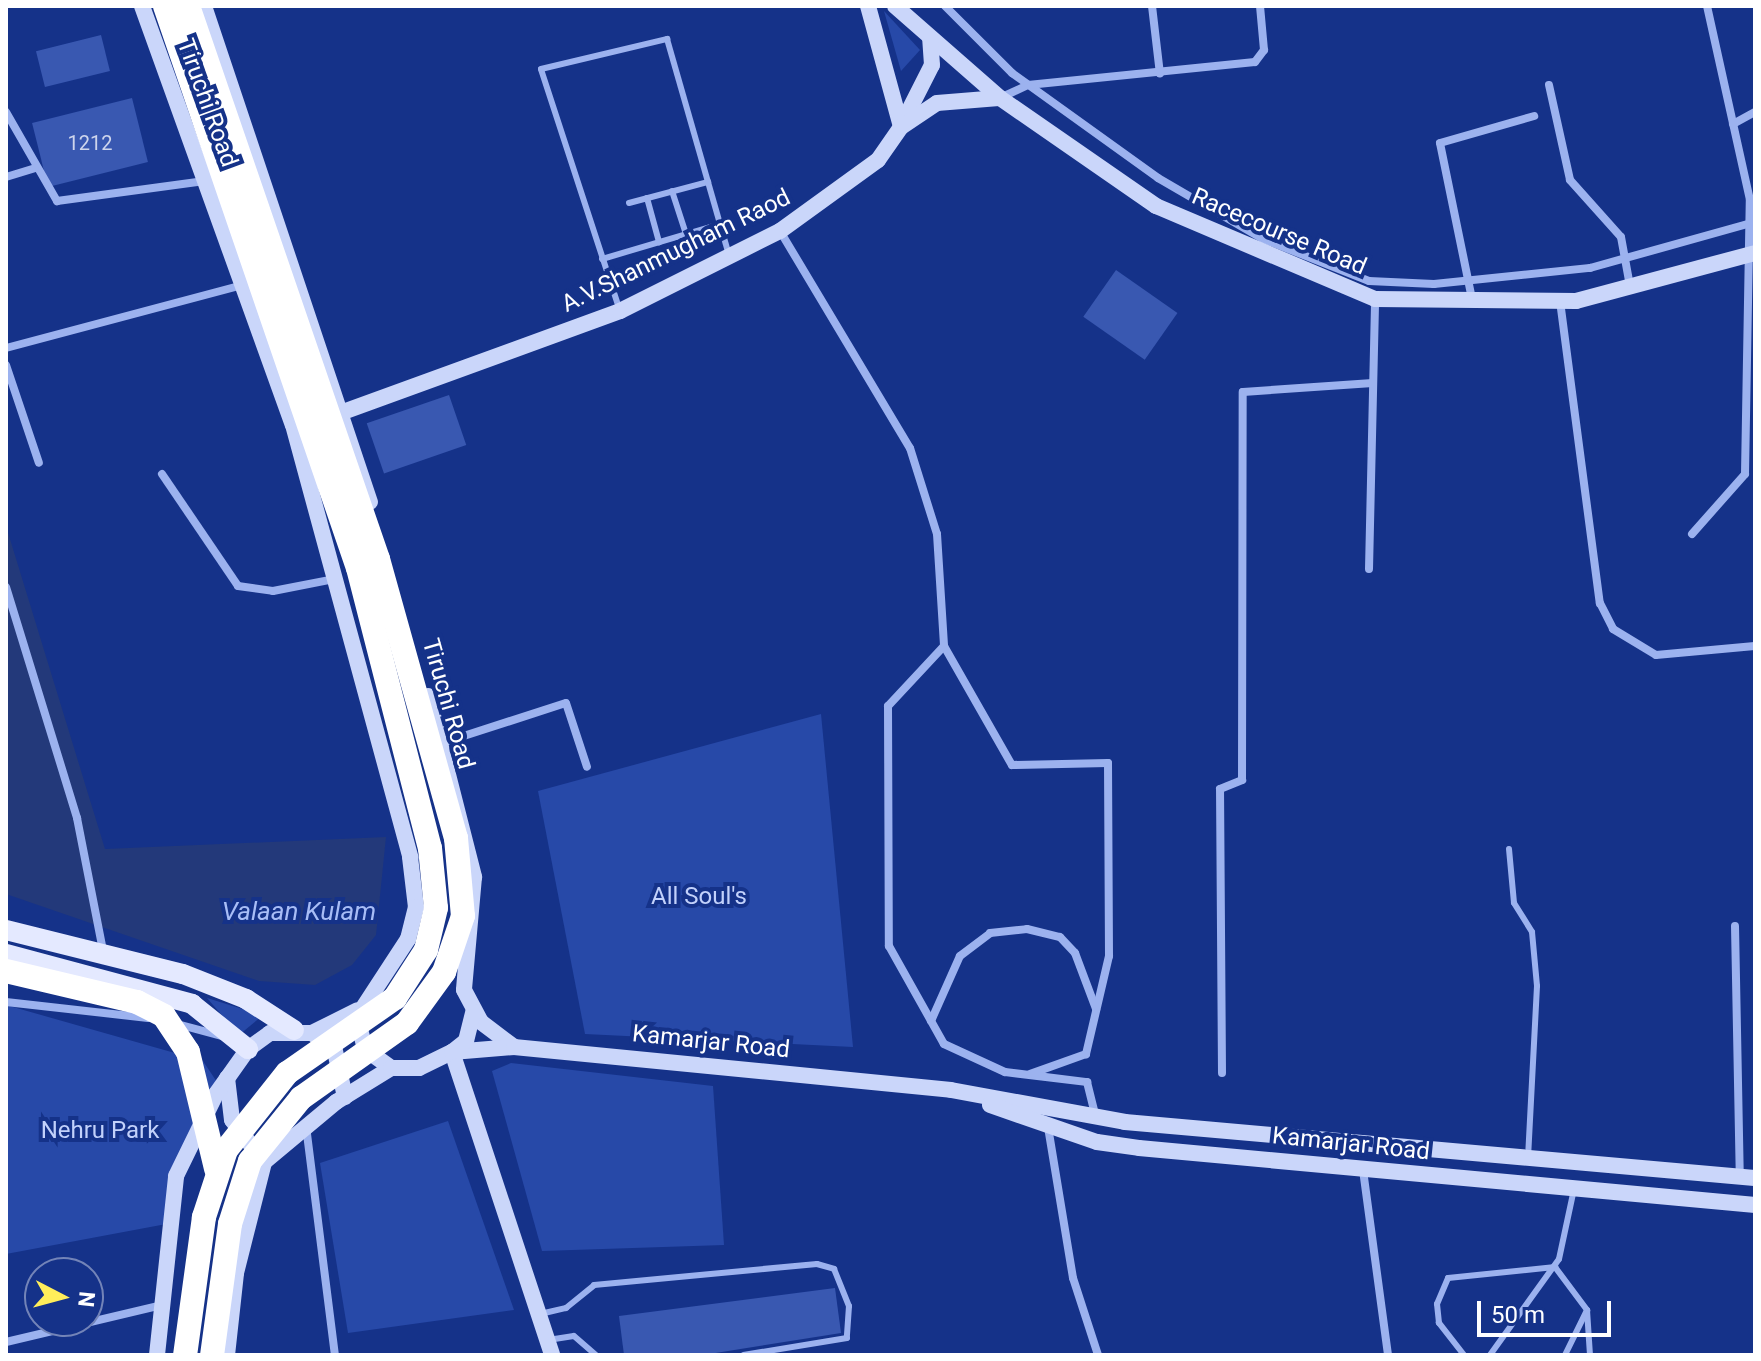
<!DOCTYPE html>
<style>
body{margin:0}
#map{position:relative;width:1761px;height:1361px;overflow:hidden;background:#153289;font-family:Roboto,sans-serif}
div>[style]{position:absolute}
.green>*{inset:0;background:#2749a8}
.water>*{inset:0;background:#23397a}
.building>*{inset:0;background:#3958b1;transform-origin:0 0}
.lane>*{height:6px;margin:-3px;padding:0 3px;transform-origin:3px;border-radius:3px;background:#9cb2ef}
.street>*{height:8px;margin:-4px;padding:0 4px;transform-origin:4px;border-radius:4px;background:#9cb2ef}
.secondary>*{height:16px;margin:-8px;padding:0 8px;transform-origin:8px;border-radius:8px;background:#cad6fa}
.primary>*{height:20px;margin:-10px;padding:0 10px;transform-origin:10px;border-radius:10px;background:#e4e9ff}
.highway-bridge>*{height:24px;margin:-12px;padding:0 12px;transform-origin:12px;border-radius:12px;background:#fff}
span{translate:-50% -50%;white-space:nowrap;text-align:center;line-height:1.15;-webkit-text-stroke:8px #153289;paint-order:stroke}
.number-label{font-size:20px;color:#ced5ec}
.number-label span{-webkit-text-stroke-width:0}
.street-label{font-size:24px;color:#fff}
.park-label{font-size:24px;color:#c2d1fb}
.water-label{font-size:26px;color:#a8bdf6;font-style:italic}
.frame{position:absolute;inset:0;border:8px solid #fff;pointer-events:none}
.north{position:absolute;left:24px;top:1257px;width:80px;height:80px;box-sizing:border-box;background:#153289;border:2px solid #7384b8;border-radius:50%;rotate:96deg;font-size:22px;font-weight:700;line-height:32px;text-align:center;color:#fff}
.north::after{content:'';display:block;margin:auto;width:28px;height:36px;background:#ffee5a;clip-path:polygon(50% 0,100% 100%,50% 72%,0 100%)}
.scale{position:absolute;left:1477px;top:1301px;width:134px;height:36px;box-sizing:border-box;border:4px solid #fff;border-top:0;padding-left:10px;font-size:24px;line-height:28px;white-space:nowrap;color:#fff;-webkit-text-stroke:6px #153289;paint-order:stroke}
</style>
<div id="map">
<div class="green">
<div style="clip-path:polygon(884px 11px,920px 50px,901px 71px)"></div>
<div style="clip-path:polygon(821px 714px,853px 1047px,585px 1034px,538px 791px)"></div>
<div style="clip-path:polygon(207px 998px,246px 1010px,262px 1016px,239px 1035px)"></div>
<div style="clip-path:polygon(6px 1005px,203px 1061px,221px 1088px,181px 1183px,177px 1222px,6px 1254px)"></div>
<div style="clip-path:polygon(511px 1063px,713px 1086px,724px 1245px,542px 1251px,492px 1071px)"></div>
<div style="clip-path:polygon(448px 1121px,514px 1310px,348px 1333px,320px 1163px)"></div>
</div>
<div class="water">
<div style="clip-path:polygon(6px 526px,105px 849px,386px 837px,376px 935px,352px 965px,315px 985px,259px 981px,6px 894px)"></div>
</div>
<div class="building">
<div style="left:101px;top:35px;width:37px;height:67px;rotate:76deg"></div>
<div style="left:132px;top:98px;width:66px;height:103px;rotate:76deg"></div>
<div style="left:1116px;top:270px;width:75px;height:57px;rotate:35deg"></div>
<div style="left:449px;top:395px;width:53px;height:87px;rotate:71deg"></div>
<div style="clip-path:polygon(835px 1288px,841px 1333px,703px 1355px,624px 1355px,619px 1316px)"></div>
</div>
<div class="lane">
<div style="left:672px;top:191px;width:45px;rotate:72deg"></div>
<div style="left:647px;top:198px;width:46px;rotate:74.7deg"></div>
<div style="left:629px;top:203px;width:82px;rotate:-14.9deg"></div>
<div style="left:602px;top:259px;width:124px;rotate:-16.4deg"></div>
<div style="left:619px;top:308px;width:251px;rotate:-108.1deg"></div>
<div style="left:541px;top:69px;width:130px;rotate:-13.4deg"></div>
<div style="left:667px;top:39px;width:225px;rotate:74deg"></div>
<div style="left:1509px;top:849px;width:54px;rotate:84.7deg"></div>
<div style="left:1514px;top:903px;width:34px;rotate:58deg"></div>
<div style="left:1532px;top:932px;width:54px;rotate:84.7deg"></div>
<div style="left:1537px;top:986px;width:169px;rotate:93deg"></div>
<div style="left:540px;top:1314px;width:27px;rotate:-13deg"></div>
<div style="left:566px;top:1308px;width:36px;rotate:-39deg"></div>
<div style="left:594px;top:1285px;width:224px;rotate:-5.4deg"></div>
<div style="left:817px;top:1264px;width:18px;rotate:16deg"></div>
<div style="left:834px;top:1269px;width:40px;rotate:68deg"></div>
<div style="left:849px;top:1306px;width:32px;rotate:94deg"></div>
<div style="left:847px;top:1338px;width:105px;rotate:170.7deg"></div>
<div style="left:548px;top:1340px;width:26px;rotate:-9deg"></div>
<div style="left:574px;top:1336px;width:29px;rotate:41deg"></div>
<div style="left:1464px;top:1355px;width:41px;rotate:-128deg"></div>
<div style="left:1439px;top:1323px;width:19px;rotate:-96deg"></div>
<div style="left:1437px;top:1304px;width:28px;rotate:-67deg"></div>
<div style="left:1448px;top:1278px;width:108px;rotate:-5.9deg"></div>
<div style="left:1555px;top:1267px;width:54px;rotate:53.3deg"></div>
<div style="left:1587px;top:1310px;width:45px;rotate:86.2deg"></div>
<div style="left:1490px;top:1355px;width:118px;rotate:-54.3deg"></div>
<div style="left:1559px;top:1259px;width:72px;rotate:-77.9deg"></div>
<div style="left:1565px;top:1355px;width:50px;rotate:-63.9deg"></div>
</div>
<div class="street">
<div style="left:945px;top:6px;width:95px;rotate:45deg"></div>
<div style="left:1012px;top:73px;width:180px;rotate:35.7deg"></div>
<div style="left:1158px;top:178px;width:121px;rotate:30.2deg"></div>
<div style="left:1263px;top:239px;width:114px;rotate:21.6deg"></div>
<div style="left:1369px;top:281px;width:65px;rotate:2.6deg"></div>
<div style="left:1434px;top:284px;width:157px;rotate:-5.9deg"></div>
<div style="left:1590px;top:268px;width:171px;rotate:-15.6deg"></div>
<div style="left:1152px;top:6px;width:68px;rotate:83.3deg"></div>
<div style="left:1549px;top:85px;width:97px;rotate:77.5deg"></div>
<div style="left:1570px;top:180px;width:76px;rotate:48.2deg"></div>
<div style="left:1621px;top:237px;width:50px;rotate:79.6deg"></div>
<div style="left:1000px;top:98px;width:31px;rotate:-25deg"></div>
<div style="left:1028px;top:85px;width:228px;rotate:-5.8deg"></div>
<div style="left:1255px;top:62px;width:15px;rotate:-53deg"></div>
<div style="left:1264px;top:50px;width:44px;rotate:-95.2deg"></div>
<div style="left:6px;top:112px;width:103px;rotate:60.2deg"></div>
<div style="left:57px;top:201px;width:149px;rotate:-7.7deg"></div>
<div style="left:1733px;top:124px;width:25px;rotate:-29deg"></div>
<div style="left:6px;top:177px;width:30px;rotate:-17deg"></div>
<div style="left:780px;top:231px;width:253px;rotate:59.1deg"></div>
<div style="left:910px;top:448px;width:90px;rotate:72.6deg"></div>
<div style="left:937px;top:534px;width:112px;rotate:86.4deg"></div>
<div style="left:944px;top:646px;width:82px;rotate:133deg"></div>
<div style="left:888px;top:706px;width:240px;rotate:89.8deg"></div>
<div style="left:889px;top:946px;width:112px;rotate:60.7deg"></div>
<div style="left:944px;top:1044px;width:67px;rotate:24.7deg"></div>
<div style="left:1005px;top:1072px;width:83px;rotate:7deg"></div>
<div style="left:1087px;top:1082px;width:36px;rotate:76deg"></div>
<div style="left:1472px;top:299px;width:159px;rotate:-101.6deg"></div>
<div style="left:1440px;top:143px;width:98px;rotate:-16deg"></div>
<div style="left:1560px;top:301px;width:305px;rotate:82.5deg"></div>
<div style="left:1600px;top:603px;width:29px;rotate:63deg"></div>
<div style="left:1613px;top:629px;width:50px;rotate:31.2deg"></div>
<div style="left:1656px;top:655px;width:99px;rotate:-5.2deg"></div>
<div style="left:6px;top:348px;width:245px;rotate:-14.9deg"></div>
<div style="left:6px;top:365px;width:103px;rotate:71.4deg"></div>
<div style="left:162px;top:474px;width:135px;rotate:55.8deg"></div>
<div style="left:238px;top:586px;width:35px;rotate:8deg"></div>
<div style="left:273px;top:591px;width:62px;rotate:-11.1deg"></div>
<div style="left:1692px;top:534px;width:80px;rotate:-48.5deg"></div>
<div style="left:1745px;top:474px;width:274px;rotate:-89deg"></div>
<div style="left:1750px;top:200px;width:199px;rotate:-102.5deg"></div>
<div style="left:1369px;top:569px;width:270px;rotate:-88.7deg"></div>
<div style="left:6px;top:587px;width:242px;rotate:72.9deg"></div>
<div style="left:77px;top:818px;width:136px;rotate:78.9deg"></div>
<div style="left:944px;top:646px;width:137px;rotate:60.3deg"></div>
<div style="left:1012px;top:765px;width:96px;rotate:-1.2deg"></div>
<div style="left:1108px;top:763px;width:193px;rotate:89.7deg"></div>
<div style="left:1109px;top:956px;width:101px;rotate:103.2deg"></div>
<div style="left:1086px;top:1054px;width:59px;rotate:160.3deg"></div>
<div style="left:442px;top:743px;width:130px;rotate:-17.9deg"></div>
<div style="left:566px;top:703px;width:67px;rotate:71.8deg"></div>
<div style="left:1735px;top:926px;width:251px;rotate:88.9deg"></div>
<div style="left:6px;top:1002px;width:143px;rotate:6.4deg"></div>
<div style="left:931px;top:1021px;width:71px;rotate:-66deg"></div>
<div style="left:960px;top:956px;width:38px;rotate:-37deg"></div>
<div style="left:990px;top:933px;width:37px;rotate:-6deg"></div>
<div style="left:1027px;top:929px;width:34px;rotate:14deg"></div>
<div style="left:1060px;top:937px;width:22px;rotate:47deg"></div>
<div style="left:1075px;top:953px;width:60px;rotate:69.4deg"></div>
<div style="left:177px;top:1024px;width:47px;rotate:14.9deg"></div>
<div style="left:1222px;top:1073px;width:284px;rotate:-90.4deg"></div>
<div style="left:1220px;top:789px;width:24px;rotate:-22deg"></div>
<div style="left:1242px;top:780px;width:388px;rotate:-89.9deg"></div>
<div style="left:1243px;top:392px;width:130px;rotate:-4deg"></div>
<div style="left:306px;top:1126px;width:231px;rotate:82.8deg"></div>
<div style="left:1048px;top:1127px;width:153px;rotate:80.6deg"></div>
<div style="left:1073px;top:1278px;width:81px;rotate:72deg"></div>
<div style="left:1363px;top:1170px;width:187px;rotate:82.3deg"></div>
<div style="left:6px;top:1342px;width:161px;rotate:-13.3deg"></div>
</div>
<div class="secondary">
<div style="left:142px;top:6px;width:445px;rotate:70.2deg"></div>
<div style="left:293px;top:425px;width:448px;rotate:74.8deg"></div>
<div style="left:410px;top:857px;width:50px;rotate:83.2deg"></div>
<div style="left:416px;top:907px;width:33px;rotate:104deg"></div>
<div style="left:408px;top:939px;width:93px;rotate:123.2deg"></div>
<div style="left:357px;top:1017px;width:33px;rotate:76deg"></div>
<div style="left:365px;top:1049px;width:32px;rotate:36deg"></div>
<div style="left:204px;top:6px;width:523px;rotate:71.5deg"></div>
<div style="left:868px;top:6px;width:125px;rotate:74.7deg"></div>
<div style="left:895px;top:6px;width:140px;rotate:41.2deg"></div>
<div style="left:1000px;top:98px;width:190px;rotate:34.7deg"></div>
<div style="left:1156px;top:206px;width:238px;rotate:23deg"></div>
<div style="left:1375px;top:299px;width:201px;rotate:0.6deg"></div>
<div style="left:1576px;top:301px;width:185px;rotate:-15deg"></div>
<div style="left:901px;top:126px;width:68px;rotate:-63.1deg"></div>
<div style="left:932px;top:65px;width:26px;rotate:-94deg"></div>
<div style="left:343px;top:412px;width:295px;rotate:-20deg"></div>
<div style="left:620px;top:311px;width:179px;rotate:-26.6deg"></div>
<div style="left:780px;top:231px;width:121px;rotate:-35.9deg"></div>
<div style="left:878px;top:160px;width:40px;rotate:-55.1deg"></div>
<div style="left:901px;top:127px;width:43px;rotate:-33.7deg"></div>
<div style="left:937px;top:103px;width:62px;rotate:-4.6deg"></div>
<div style="left:428px;top:696px;width:187px;rotate:75.7deg"></div>
<div style="left:474px;top:877px;width:113px;rotate:95.1deg"></div>
<div style="left:464px;top:990px;width:36px;rotate:62deg"></div>
<div style="left:481px;top:1022px;width:41px;rotate:37.1deg"></div>
<div style="left:514px;top:1047px;width:62px;rotate:175.4deg"></div>
<div style="left:452px;top:1052px;width:319px;rotate:71.7deg"></div>
<div style="left:312px;top:1033px;width:51px;rotate:-26.6deg"></div>
<div style="left:514px;top:1047px;width:439px;rotate:5.6deg"></div>
<div style="left:951px;top:1090px;width:177px;rotate:10.4deg"></div>
<div style="left:1125px;top:1122px;width:632px;rotate:5.08deg"></div>
<div style="left:227px;top:1078px;width:42px;rotate:83.2deg"></div>
<div style="left:232px;top:1120px;width:51px;rotate:52.9deg"></div>
<div style="left:990px;top:1105px;width:113px;rotate:19.1deg"></div>
<div style="left:1097px;top:1142px;width:42px;rotate:8.1deg"></div>
<div style="left:1139px;top:1148px;width:619px;rotate:5.29deg"></div>
<div style="left:157px;top:1355px;width:180px;rotate:-83.9deg"></div>
<div style="left:176px;top:1176px;width:91px;rotate:-64deg"></div>
<div style="left:216px;top:1094px;width:55px;rotate:-54.6deg"></div>
<div style="left:248px;top:1049px;width:27px;rotate:-36deg"></div>
<div style="left:270px;top:1033px;width:42px"></div>
<div style="left:312px;top:1033px;width:29px;rotate:38deg"></div>
<div style="left:335px;top:1051px;width:47px;rotate:77.7deg"></div>
<div style="left:227px;top:1355px;width:82px;rotate:-83.7deg"></div>
<div style="left:236px;top:1273px;width:114px;rotate:-75.8deg"></div>
<div style="left:264px;top:1162px;width:94px;rotate:-39.8deg"></div>
<div style="left:336px;top:1102px;width:65px;rotate:-31.7deg"></div>
<div style="left:391px;top:1068px;width:28px"></div>
<div style="left:419px;top:1068px;width:37px;rotate:-26deg"></div>
<div style="left:452px;top:1052px;width:18px;rotate:-38deg"></div>
<div style="left:466px;top:1041px;width:30px;rotate:-76deg"></div>
</div>
<div class="primary">
<div style="left:6px;top:930px;width:182px;rotate:14deg"></div>
<div style="left:183px;top:974px;width:68px;rotate:21.6deg"></div>
<div style="left:246px;top:999px;width:57px;rotate:32.9deg"></div>
<div style="left:6px;top:954px;width:193px;rotate:15deg"></div>
<div style="left:192px;top:1004px;width:72px;rotate:38.8deg"></div>
</div>
<div class="highway-bridge">
<div style="left:165px;top:6px;width:594px;rotate:71.05deg"></div>
<div style="left:358px;top:568px;width:289px;rotate:75.6deg"></div>
<div style="left:430px;top:848px;width:60px;rotate:84.3deg"></div>
<div style="left:436px;top:908px;width:43px;rotate:103.4deg"></div>
<div style="left:426px;top:950px;width:57px;rotate:122.9deg"></div>
<div style="left:395px;top:998px;width:131px;rotate:145.2deg"></div>
<div style="left:287px;top:1073px;width:98px;rotate:128.4deg"></div>
<div style="left:226px;top:1150px;width:71px;rotate:108.2deg"></div>
<div style="left:204px;top:1217px;width:139px;rotate:97.8deg"></div>
<div style="left:188px;top:6px;width:585px;rotate:71.04deg"></div>
<div style="left:378px;top:559px;width:290px;rotate:74.4deg"></div>
<div style="left:456px;top:838px;width:78px;rotate:84.9deg"></div>
<div style="left:463px;top:916px;width:59px;rotate:108.7deg"></div>
<div style="left:444px;top:972px;width:63px;rotate:126deg"></div>
<div style="left:407px;top:1023px;width:130px;rotate:144.7deg"></div>
<div style="left:301px;top:1098px;width:81px;rotate:129deg"></div>
<div style="left:250px;top:1161px;width:66px;rotate:107.6deg"></div>
<div style="left:230px;top:1224px;width:132px;rotate:97.8deg"></div>
<div style="left:6px;top:971px;width:135px;rotate:13.3deg"></div>
<div style="left:137px;top:1002px;width:30px;rotate:27deg"></div>
<div style="left:164px;top:1016px;width:43px;rotate:56.3deg"></div>
<div style="left:188px;top:1052px;width:120px;rotate:76.5deg"></div>
</div>
<div class="number-label">
<span style="left:90px;top:143px">1212</span>
</div>
<div class="street-label">
<span style="left:207px;top:103px;rotate:70deg">Tiruchi Road</span>
<span style="left:1279px;top:232px;rotate:23deg">Racecourse Road</span>
<span style="left:676px;top:251px;rotate:-26deg">A.V.Shanmugham Raod</span>
<span style="left:448px;top:704px;rotate:74deg">Tiruchi Road</span>
<span style="left:711px;top:1042px;rotate:6deg">Kamarjar Road</span>
<span style="left:1351px;top:1144px;rotate:6deg">Kamarjar Road</span>
</div>
<div class="park-label">
<span style="left:699px;top:897px">All Soul's</span>
<span style="left:100px;top:1131px">Nehru Park</span>
</div>
<div class="water-label">
<span style="left:299px;top:912px">Valaan Kulam</span>
</div>
<div class="frame"></div>
<div class="north">N</div>
<div class="scale">50 m</div>
</div>
